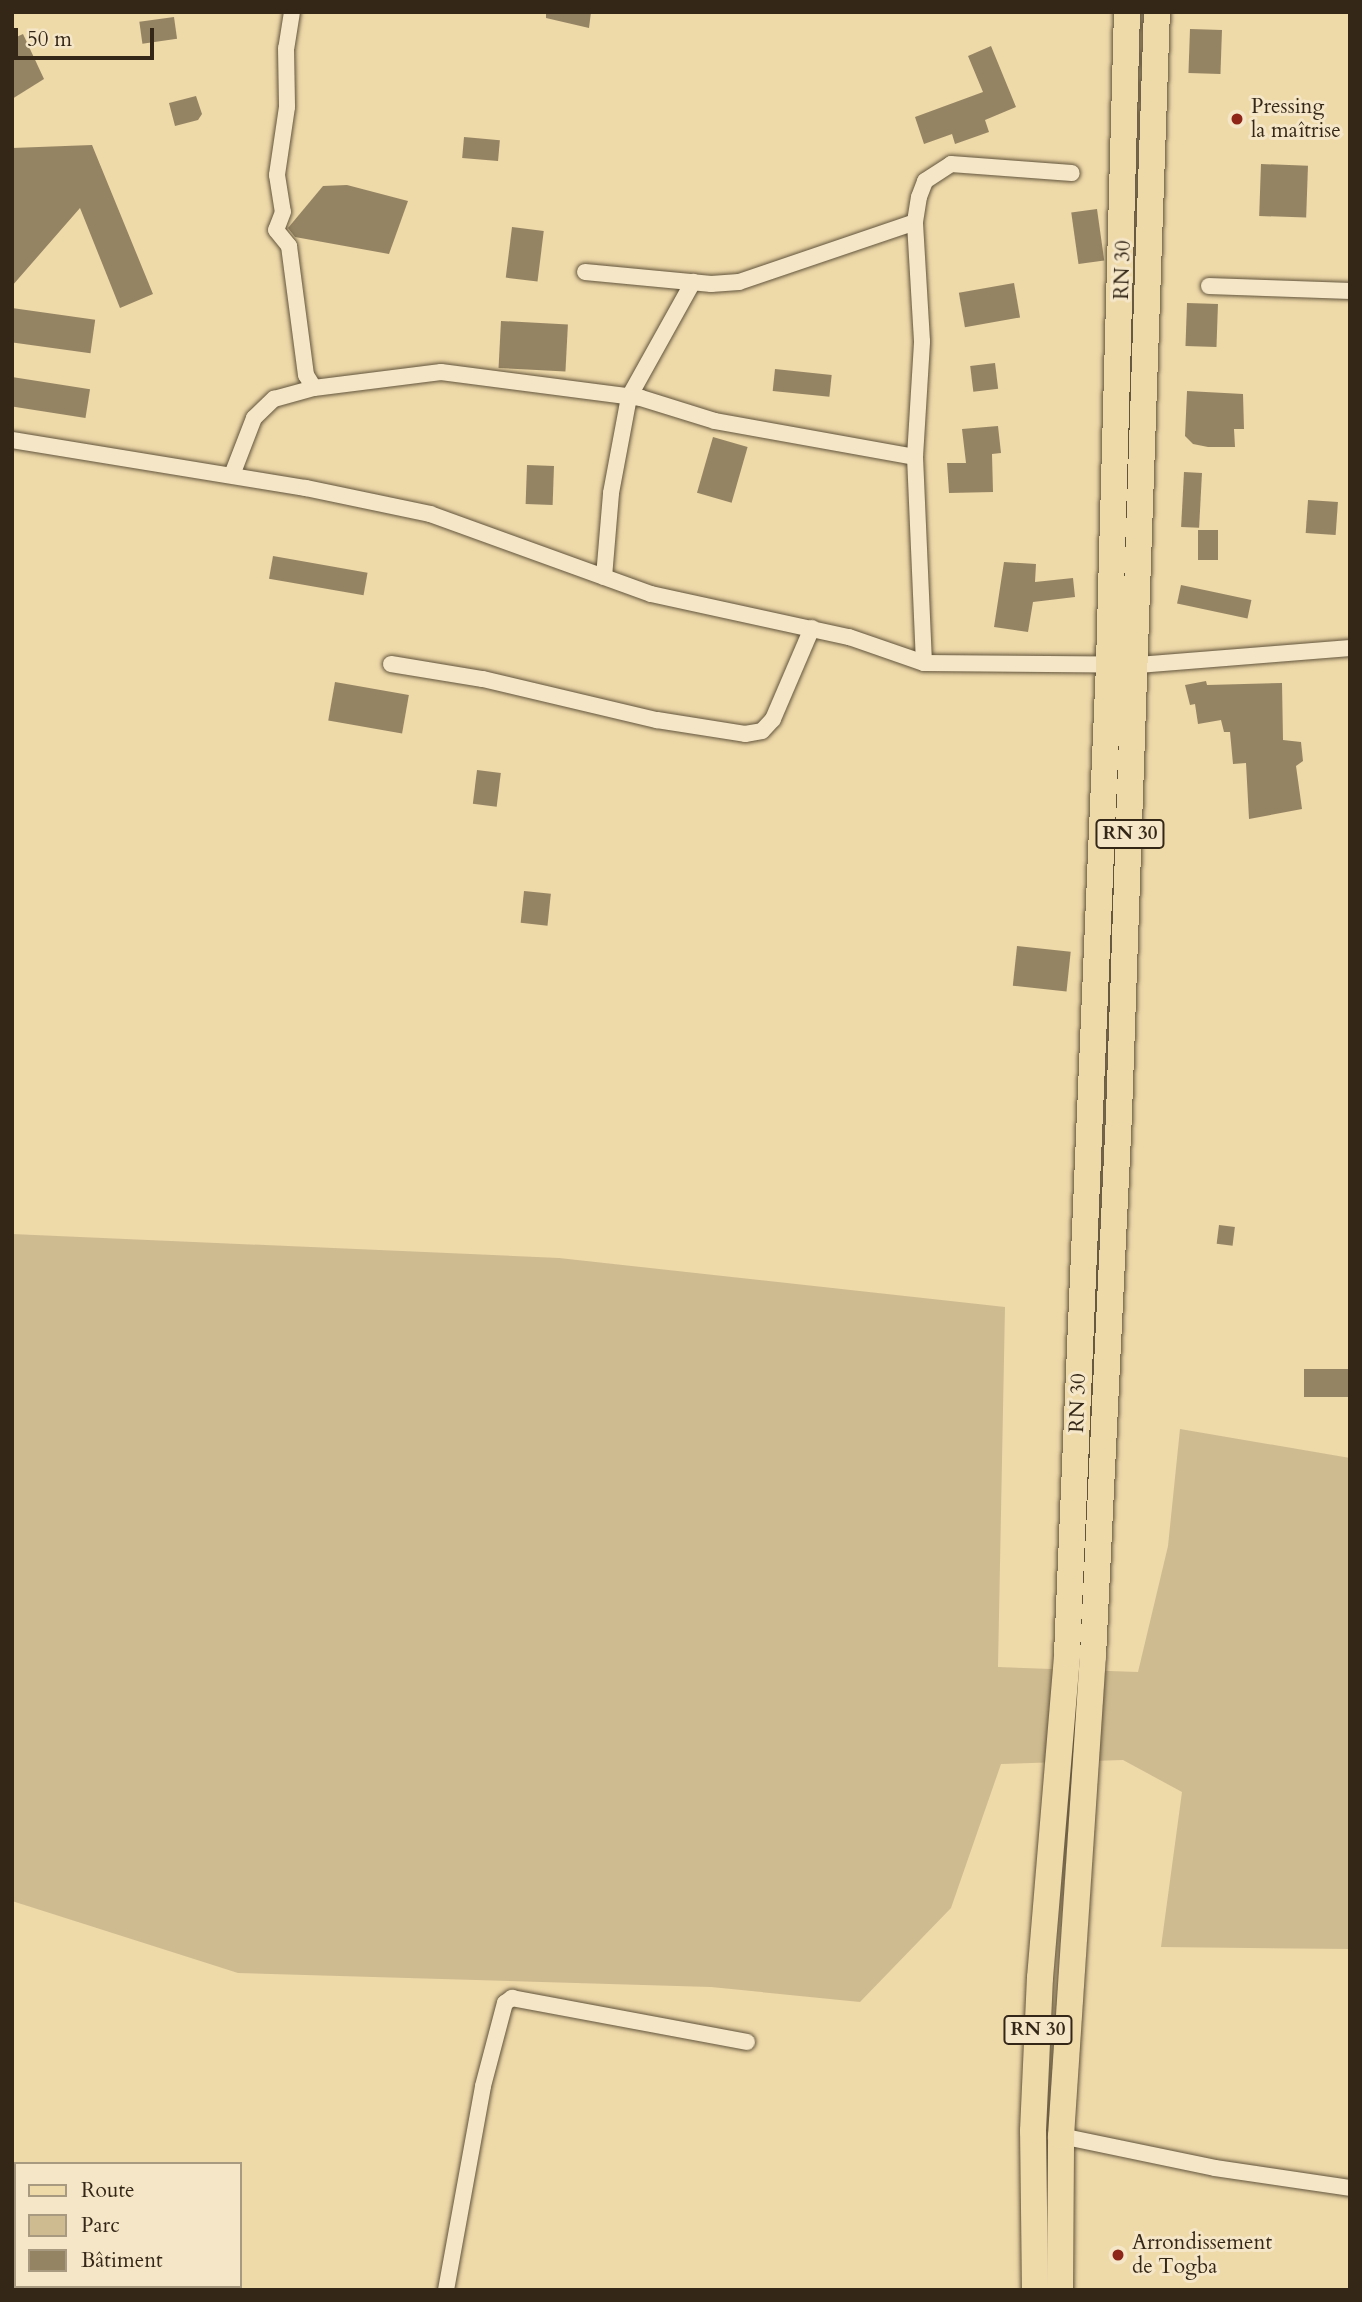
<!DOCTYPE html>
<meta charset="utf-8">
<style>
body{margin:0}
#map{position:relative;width:1362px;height:2302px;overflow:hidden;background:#eed9a9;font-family:Cardo,serif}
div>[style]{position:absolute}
.green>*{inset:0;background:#cebb90}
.building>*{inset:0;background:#958463;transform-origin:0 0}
.roads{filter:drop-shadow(0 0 2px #62543c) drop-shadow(0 0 2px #62543c)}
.minor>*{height:16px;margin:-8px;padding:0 8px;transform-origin:8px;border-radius:8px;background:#f4e6c7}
.primary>*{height:26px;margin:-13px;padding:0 13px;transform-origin:13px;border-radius:13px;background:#eed9a9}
.dots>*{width:19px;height:19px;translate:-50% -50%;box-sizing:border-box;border:4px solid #f4e6c7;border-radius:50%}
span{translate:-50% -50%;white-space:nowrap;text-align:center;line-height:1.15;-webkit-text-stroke:6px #f4e6c7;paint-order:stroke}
.shield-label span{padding:2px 5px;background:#f4e6c7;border:2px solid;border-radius:5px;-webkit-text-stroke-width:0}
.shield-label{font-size:19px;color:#342717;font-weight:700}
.poi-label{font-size:21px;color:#342717}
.left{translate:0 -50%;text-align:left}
.street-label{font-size:21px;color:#342717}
.frame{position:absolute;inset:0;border:14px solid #342717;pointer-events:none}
.legend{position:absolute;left:14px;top:2162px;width:228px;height:126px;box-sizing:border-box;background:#f4e6c7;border:2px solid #a79a81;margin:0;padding:9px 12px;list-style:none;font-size:21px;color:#342717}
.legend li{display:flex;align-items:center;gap:14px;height:35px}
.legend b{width:35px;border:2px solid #a79a81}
.scale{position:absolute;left:14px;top:28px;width:140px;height:32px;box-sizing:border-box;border:4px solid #342717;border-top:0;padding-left:9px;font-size:21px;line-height:24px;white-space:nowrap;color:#342717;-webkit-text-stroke:5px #f4e6c7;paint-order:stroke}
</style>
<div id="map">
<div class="green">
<div style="clip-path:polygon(12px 1234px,559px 1258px,1005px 1307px,998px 1667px,1138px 1672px,1168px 1546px,1180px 1429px,1350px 1458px,1350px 1949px,1161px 1947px,1182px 1792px,1123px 1760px,1001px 1764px,951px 1908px,860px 2002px,711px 1987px,238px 1973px,12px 1901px)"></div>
</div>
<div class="building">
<div style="clip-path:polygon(546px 12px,591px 12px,589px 28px,546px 18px)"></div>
<div style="left:174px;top:17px;width:22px;height:35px;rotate:82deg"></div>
<div style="left:1190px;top:29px;width:32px;height:44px;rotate:2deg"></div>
<div style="clip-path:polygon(23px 34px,44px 79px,12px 99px,12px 39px)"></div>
<div style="clip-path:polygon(991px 46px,1016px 107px,985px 120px,989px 132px,955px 144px,952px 134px,924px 144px,915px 117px,983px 92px,968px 56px)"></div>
<div style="clip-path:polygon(196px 96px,202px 114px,198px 120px,175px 126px,169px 103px)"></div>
<div style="left:464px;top:137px;width:36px;height:21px;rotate:5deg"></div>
<div style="clip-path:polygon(92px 145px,153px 294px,120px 308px,80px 208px,12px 286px,12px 148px)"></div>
<div style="left:1261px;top:164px;width:47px;height:52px;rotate:2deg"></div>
<div style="clip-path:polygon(347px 185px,408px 201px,389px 254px,295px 237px,288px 228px,323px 186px)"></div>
<div style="left:1097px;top:209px;width:52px;height:26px;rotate:82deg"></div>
<div style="left:512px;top:227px;width:32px;height:51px;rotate:7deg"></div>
<div style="left:1014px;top:283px;width:35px;height:56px;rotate:80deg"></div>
<div style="left:1187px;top:303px;width:31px;height:43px;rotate:2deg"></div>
<div style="left:12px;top:308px;width:84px;height:34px;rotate:8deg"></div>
<div style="left:501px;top:321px;width:67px;height:47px;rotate:3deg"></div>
<div style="left:995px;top:363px;width:26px;height:25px;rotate:83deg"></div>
<div style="left:775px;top:369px;width:57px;height:22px;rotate:6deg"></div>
<div style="left:12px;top:377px;width:79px;height:29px;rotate:9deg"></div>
<div style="clip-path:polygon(1187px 391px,1243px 394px,1244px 429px,1234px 429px,1235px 447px,1208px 447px,1193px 444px,1185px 436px)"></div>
<div style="clip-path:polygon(998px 426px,1001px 453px,992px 454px,993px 492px,949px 493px,947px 463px,966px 463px,962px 429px)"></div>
<div style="left:713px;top:437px;width:36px;height:58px;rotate:16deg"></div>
<div style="left:527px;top:465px;width:27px;height:39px;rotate:2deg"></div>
<div style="left:1184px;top:472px;width:18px;height:55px;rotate:3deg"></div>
<div style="left:1308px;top:500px;width:30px;height:33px;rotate:4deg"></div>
<div style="left:1198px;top:530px;width:20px;height:30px"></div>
<div style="left:273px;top:556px;width:96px;height:23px;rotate:10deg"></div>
<div style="clip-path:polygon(1004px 562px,1036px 564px,1035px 582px,1073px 578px,1075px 597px,1033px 602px,1028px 632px,994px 627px)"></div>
<div style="left:1181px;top:585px;width:72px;height:19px;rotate:12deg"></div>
<div style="clip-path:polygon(1206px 681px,1207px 685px,1282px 683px,1283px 740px,1301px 742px,1303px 761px,1296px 766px,1302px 809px,1249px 819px,1246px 763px,1233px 764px,1230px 732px,1224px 732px,1221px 720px,1198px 724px,1195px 704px,1190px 705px,1185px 685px)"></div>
<div style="left:335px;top:682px;width:75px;height:39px;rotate:10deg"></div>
<div style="left:477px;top:770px;width:24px;height:34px;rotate:7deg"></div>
<div style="left:524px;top:891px;width:27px;height:32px;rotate:6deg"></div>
<div style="left:1017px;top:946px;width:54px;height:40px;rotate:6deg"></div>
<div style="left:1219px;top:1225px;width:16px;height:19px;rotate:7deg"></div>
<div style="left:1350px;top:1369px;width:28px;height:46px;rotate:90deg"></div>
</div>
<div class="roads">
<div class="minor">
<div style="left:292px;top:12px;width:36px;rotate:99deg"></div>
<div style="left:286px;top:48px;width:59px;rotate:89deg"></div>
<div style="left:287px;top:107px;width:69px;rotate:98.4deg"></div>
<div style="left:277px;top:175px;width:37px;rotate:81deg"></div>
<div style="left:283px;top:212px;width:19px;rotate:111deg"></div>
<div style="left:276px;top:230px;width:21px;rotate:51deg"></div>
<div style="left:289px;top:246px;width:130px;rotate:82.5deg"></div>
<div style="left:306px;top:375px;width:15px;rotate:58deg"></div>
<div style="left:585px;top:272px;width:127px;rotate:5.4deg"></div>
<div style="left:711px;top:284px;width:28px;rotate:-4deg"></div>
<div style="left:739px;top:282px;width:186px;rotate:-18.8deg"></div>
<div style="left:1209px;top:286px;width:141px;rotate:2deg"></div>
<div style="left:12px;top:440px;width:298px;rotate:9.3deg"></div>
<div style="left:306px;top:488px;width:127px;rotate:11.8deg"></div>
<div style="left:430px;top:514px;width:235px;rotate:19.9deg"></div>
<div style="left:651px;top:594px;width:203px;rotate:12.3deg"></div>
<div style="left:849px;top:637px;width:79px;rotate:19.1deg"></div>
<div style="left:924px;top:663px;width:214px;rotate:0.5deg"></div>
<div style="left:1138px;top:665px;width:213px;rotate:-4.6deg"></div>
<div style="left:232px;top:475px;width:61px;rotate:-68.9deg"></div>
<div style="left:254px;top:418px;width:28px;rotate:-44deg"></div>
<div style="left:274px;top:399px;width:41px;rotate:-15.4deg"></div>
<div style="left:314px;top:388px;width:128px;rotate:-7.2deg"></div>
<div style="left:441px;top:372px;width:202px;rotate:7.4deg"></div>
<div style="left:641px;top:398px;width:77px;rotate:17.3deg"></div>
<div style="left:715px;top:421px;width:203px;rotate:10.2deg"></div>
<div style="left:604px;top:577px;width:84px;rotate:-85.2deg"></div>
<div style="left:611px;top:493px;width:98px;rotate:-79.4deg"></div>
<div style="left:629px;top:397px;width:132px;rotate:-60.9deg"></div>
<div style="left:924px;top:663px;width:206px;rotate:-92.5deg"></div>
<div style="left:915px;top:457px;width:116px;rotate:-86.5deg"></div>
<div style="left:922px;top:341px;width:119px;rotate:-93.4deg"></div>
<div style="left:915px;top:222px;width:25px;rotate:-81deg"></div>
<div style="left:919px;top:197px;width:17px;rotate:-69deg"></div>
<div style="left:925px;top:181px;width:31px;rotate:-33deg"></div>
<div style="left:951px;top:164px;width:121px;rotate:4.3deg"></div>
<div style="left:391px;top:664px;width:93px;rotate:9.3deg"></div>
<div style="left:483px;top:679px;width:179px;rotate:13.3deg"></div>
<div style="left:657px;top:720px;width:89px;rotate:9deg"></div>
<div style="left:745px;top:734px;width:17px;rotate:-10deg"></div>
<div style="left:762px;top:731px;width:16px;rotate:-47deg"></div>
<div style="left:773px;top:719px;width:99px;rotate:-66.8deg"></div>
<div style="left:1061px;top:2136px;width:157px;rotate:11.7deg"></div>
<div style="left:1215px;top:2168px;width:136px;rotate:8.4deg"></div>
<div style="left:446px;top:2290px;width:207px;rotate:-79.7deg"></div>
<div style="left:483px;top:2086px;width:86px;rotate:-75.2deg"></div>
<div style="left:505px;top:2003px;width:9px;rotate:-36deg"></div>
<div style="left:512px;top:1998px;width:239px;rotate:10.6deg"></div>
</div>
<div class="primary">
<div style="left:1035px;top:2290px;width:159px;rotate:-90.7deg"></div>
<div style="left:1033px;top:2131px;width:153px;rotate:-87.4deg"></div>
<div style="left:1040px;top:1978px;width:325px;rotate:-85.2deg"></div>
<div style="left:1067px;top:1654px;width:991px;rotate:-87.57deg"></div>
<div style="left:1109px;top:664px;width:652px;rotate:-88.42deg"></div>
<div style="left:1060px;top:2290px;width:154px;rotate:-89.6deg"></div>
<div style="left:1061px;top:2136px;width:481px;rotate:-86.2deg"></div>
<div style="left:1093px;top:1656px;width:543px;rotate:-87.25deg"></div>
<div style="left:1119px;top:1114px;width:1103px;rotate:-88.03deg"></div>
</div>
</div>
<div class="dots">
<div style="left:1237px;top:119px;background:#8f2418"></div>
<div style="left:1118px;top:2255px;background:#8f2418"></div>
</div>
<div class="shield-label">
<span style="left:1130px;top:834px">RN 30</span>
<span style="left:1038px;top:2030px">RN 30</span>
</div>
<div class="poi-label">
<span class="left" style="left:1251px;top:119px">Pressing<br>la maîtrise</span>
<span class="left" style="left:1132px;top:2255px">Arrondissement<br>de Togba</span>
</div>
<div class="street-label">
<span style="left:1123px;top:270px;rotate:-88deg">RN 30</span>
<span style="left:1078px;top:1403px;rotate:-88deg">RN 30</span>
</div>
<div class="frame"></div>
<ul class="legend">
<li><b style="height:9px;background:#eed9a9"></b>Route</li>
<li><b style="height:19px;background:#cebb90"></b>Parc</li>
<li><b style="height:19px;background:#958463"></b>Bâtiment</li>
</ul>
<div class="scale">50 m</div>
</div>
